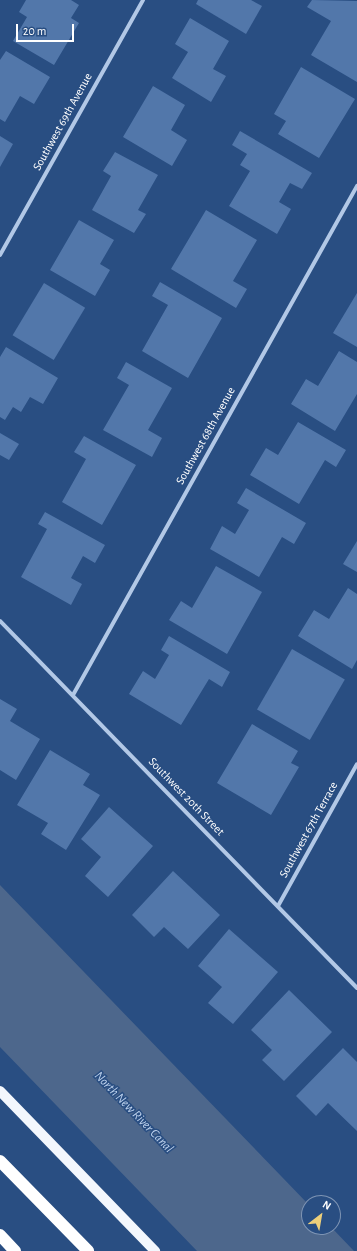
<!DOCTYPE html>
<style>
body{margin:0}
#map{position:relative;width:357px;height:1251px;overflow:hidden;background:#294e82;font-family:"Alegreya Sans",sans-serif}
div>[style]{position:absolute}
.water>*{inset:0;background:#4d678c}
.building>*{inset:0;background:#5277aa;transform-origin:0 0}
.minor>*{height:4px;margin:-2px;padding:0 2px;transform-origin:2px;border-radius:2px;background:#b2c8e6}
.primary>*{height:10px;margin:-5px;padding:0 5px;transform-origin:5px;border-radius:5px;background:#f3f7fd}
.motorway>*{height:12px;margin:-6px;padding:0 6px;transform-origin:6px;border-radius:6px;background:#fff}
span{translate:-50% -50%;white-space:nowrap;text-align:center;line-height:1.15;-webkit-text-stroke:3px #294e82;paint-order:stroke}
.street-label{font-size:12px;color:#fff}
.water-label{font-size:13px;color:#bed2ed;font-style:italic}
.north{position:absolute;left:301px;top:1195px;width:40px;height:40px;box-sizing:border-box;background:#294e82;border:1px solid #7f95b4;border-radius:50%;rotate:31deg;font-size:11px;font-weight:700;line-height:16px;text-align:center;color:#fff}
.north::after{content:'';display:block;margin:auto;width:14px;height:18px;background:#edcf7a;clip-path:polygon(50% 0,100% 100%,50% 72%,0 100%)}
.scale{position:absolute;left:16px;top:24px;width:58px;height:18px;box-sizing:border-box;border:2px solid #fff;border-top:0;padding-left:5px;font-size:12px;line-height:14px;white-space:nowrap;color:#fff;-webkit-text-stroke:3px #294e82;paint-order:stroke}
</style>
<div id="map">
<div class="water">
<div style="clip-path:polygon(0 885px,309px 1205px,309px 1227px,331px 1227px,354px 1251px,197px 1251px,0 1047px)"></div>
</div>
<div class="building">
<div style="clip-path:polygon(26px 0,71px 0,79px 5px,71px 18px,79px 23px,54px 65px,13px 41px,27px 17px,19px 12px)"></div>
<div style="clip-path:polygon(198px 0,251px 0,262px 6px,246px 34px,196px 4px)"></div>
<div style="clip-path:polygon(312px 0,357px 1px,357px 82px,311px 55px,331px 21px,307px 7px)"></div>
<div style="clip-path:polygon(190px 18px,229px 41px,213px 69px,226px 76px,211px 102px,172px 78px,188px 52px,175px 44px)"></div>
<div style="clip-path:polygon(6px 51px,50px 77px,34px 104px,20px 96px,5px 122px,0 119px,0 60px)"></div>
<div style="clip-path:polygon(301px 67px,355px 99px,319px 158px,278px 134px,286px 121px,274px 114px)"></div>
<div style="clip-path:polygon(153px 86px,185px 105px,171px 130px,187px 140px,172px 166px,123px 137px)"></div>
<div style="clip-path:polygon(240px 131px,312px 173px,302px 189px,290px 183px,279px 202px,291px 209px,277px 234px,229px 206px,250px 171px,240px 165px,247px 154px,232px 145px)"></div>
<div style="clip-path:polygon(0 136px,13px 144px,0 167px)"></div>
<div style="clip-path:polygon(115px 152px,158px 175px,138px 210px,146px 214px,134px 233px,92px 210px,111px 176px,103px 171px)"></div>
<div style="clip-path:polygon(206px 210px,257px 240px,233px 281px,247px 289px,236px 308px,171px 269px)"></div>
<div style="clip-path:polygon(79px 220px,114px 240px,100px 264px,110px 270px,95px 296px,50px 270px)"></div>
<div style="clip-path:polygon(160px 282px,222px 318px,188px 378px,142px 351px,168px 305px,152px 296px)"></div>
<div style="left:44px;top:283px;width:48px;height:61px;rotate:31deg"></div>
<div style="clip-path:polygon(357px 293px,357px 347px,333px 333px)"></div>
<div style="clip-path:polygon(6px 347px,58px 378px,43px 404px,30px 397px,21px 412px,13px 407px,5px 420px,0 417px,0 357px)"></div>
<div style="clip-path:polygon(339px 351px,357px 362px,357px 394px,335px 431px,291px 404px,306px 379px,318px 386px)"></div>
<div style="clip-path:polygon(126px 362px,172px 388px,148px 430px,162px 438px,152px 457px,103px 430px,129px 385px,117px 378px)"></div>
<div style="clip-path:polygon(298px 422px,346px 450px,336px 467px,325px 460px,299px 504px,250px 475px,266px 448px,278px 455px)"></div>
<div style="clip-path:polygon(0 433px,19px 444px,9px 460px,0 455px)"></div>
<div style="clip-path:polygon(84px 436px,136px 465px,102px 525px,62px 502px,86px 459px,74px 452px)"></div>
<div style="clip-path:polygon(246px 488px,306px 523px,294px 544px,282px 537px,259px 577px,210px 549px,222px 526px,235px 534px,249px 510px,237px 503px)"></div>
<div style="clip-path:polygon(45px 512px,105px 545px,95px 563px,83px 556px,71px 578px,82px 584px,71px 605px,21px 577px,47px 529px,38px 524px)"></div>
<div style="clip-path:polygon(357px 541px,357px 572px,343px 564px)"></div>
<div style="clip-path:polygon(216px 566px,262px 592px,227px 654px,169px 620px,181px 601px,192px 608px)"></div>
<div style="clip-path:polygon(348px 588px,357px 594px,357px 660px,352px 669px,298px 636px,314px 610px,329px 619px)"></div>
<div style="clip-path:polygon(169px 636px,230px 672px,222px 687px,209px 679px,181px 725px,129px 694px,143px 671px,155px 679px,169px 655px,161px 650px)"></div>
<div style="left:292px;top:649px;width:61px;height:70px;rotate:30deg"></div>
<div style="clip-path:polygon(0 699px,17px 709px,10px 721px,40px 739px,16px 780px,0 770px)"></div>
<div style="clip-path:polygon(252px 724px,298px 751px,291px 763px,299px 767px,271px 815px,217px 783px)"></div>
<div style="clip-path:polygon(50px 750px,90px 774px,83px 785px,100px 795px,66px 850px,41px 834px,48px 823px,17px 805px)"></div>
<div style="clip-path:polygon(109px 807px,153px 846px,108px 897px,85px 876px,101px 857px,81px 839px)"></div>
<div style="clip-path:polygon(173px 871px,220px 915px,188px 949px,164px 927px,154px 937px,132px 915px)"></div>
<div style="clip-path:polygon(229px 929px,278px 972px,233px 1024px,208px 1003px,222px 987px,198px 966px)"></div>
<div style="clip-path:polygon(289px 990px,332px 1032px,284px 1081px,262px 1060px,272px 1050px,251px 1030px)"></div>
<div style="clip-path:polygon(343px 1048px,357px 1062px,357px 1131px,328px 1103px,316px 1116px,296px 1096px)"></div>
</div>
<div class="minor">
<div style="left:0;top:255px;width:292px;rotate:-60.7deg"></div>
<div style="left:0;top:621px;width:512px;rotate:45.79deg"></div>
<div style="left:73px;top:695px;width:583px;rotate:-60.84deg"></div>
<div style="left:278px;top:906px;width:162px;rotate:-60.9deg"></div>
</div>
<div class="primary">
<div style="left:0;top:1091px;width:223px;rotate:45.9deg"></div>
</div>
<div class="motorway">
<div style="left:0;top:1161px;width:126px;rotate:45.6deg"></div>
<div style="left:0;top:1235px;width:22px;rotate:47deg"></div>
</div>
<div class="street-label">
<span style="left:63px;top:122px;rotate:-61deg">Southwest 69th Avenue</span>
<span style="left:206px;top:436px;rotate:-61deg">Southwest 68th Avenue</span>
<span style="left:186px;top:797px;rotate:46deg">Southwest 20th Street</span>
<span style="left:309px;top:830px;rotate:-61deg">Southwest 67th Terrace</span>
</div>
<div class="water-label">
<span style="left:133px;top:1113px;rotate:46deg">North New River Canal</span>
</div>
<div class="north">N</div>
<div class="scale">20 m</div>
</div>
